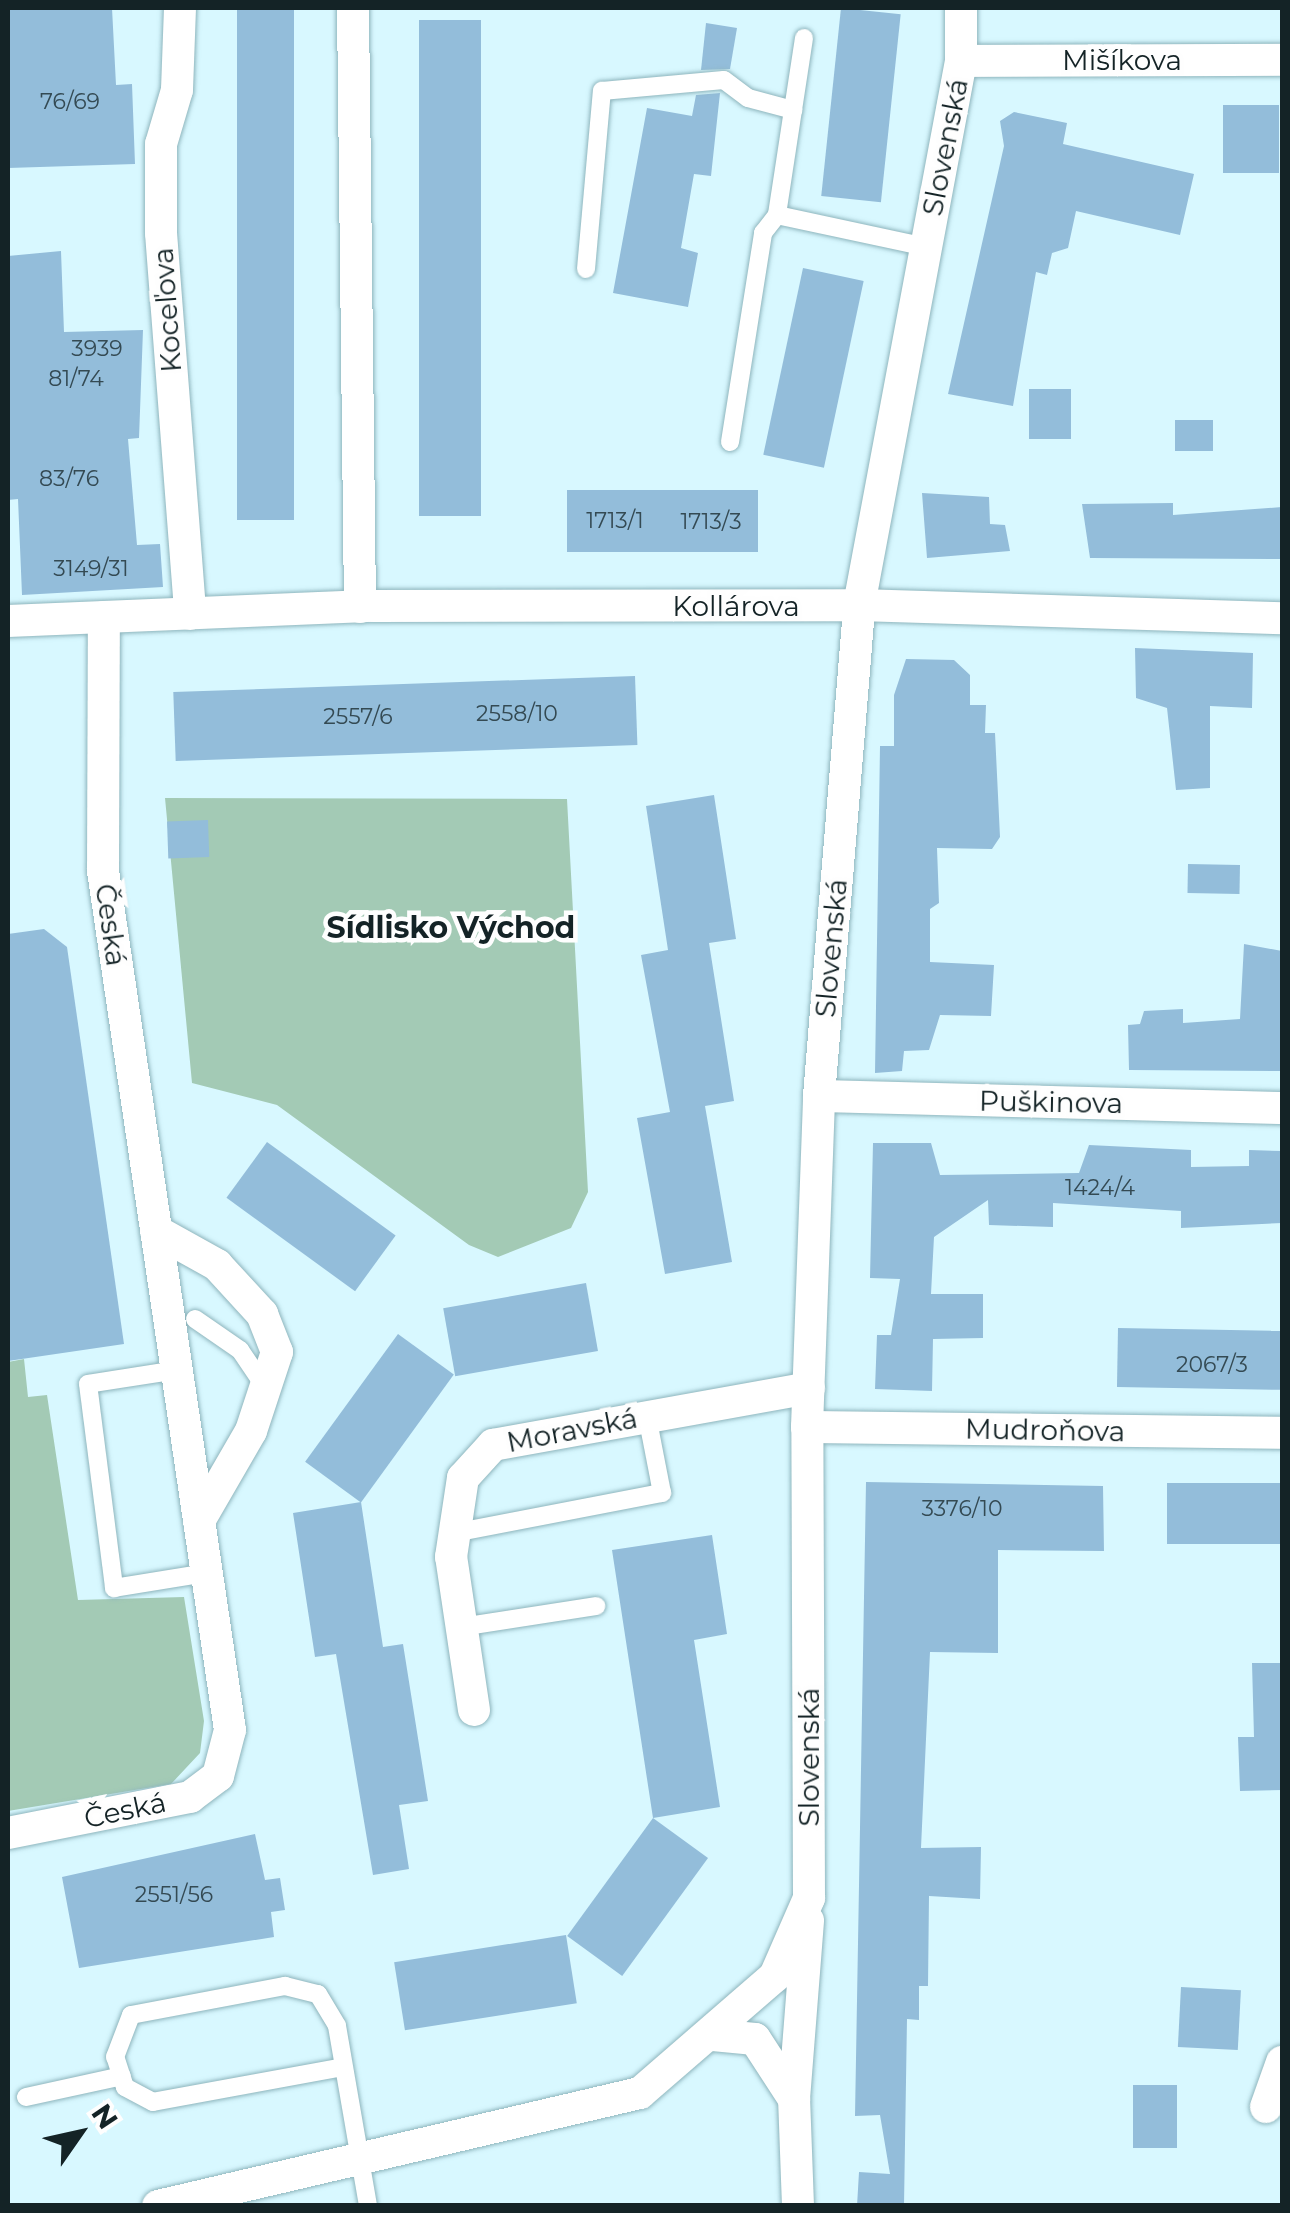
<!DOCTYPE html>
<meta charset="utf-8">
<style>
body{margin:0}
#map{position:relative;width:1290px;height:2213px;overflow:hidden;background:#d8f8ff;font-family:Montserrat,sans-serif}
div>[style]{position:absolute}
.green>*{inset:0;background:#a3cab5}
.building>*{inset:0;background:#93bdda;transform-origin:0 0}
.roads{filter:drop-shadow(0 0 2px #8eb5bd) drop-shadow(0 0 2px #8eb5bd)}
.service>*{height:18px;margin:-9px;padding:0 9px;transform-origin:9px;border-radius:9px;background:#fff}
.minor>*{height:32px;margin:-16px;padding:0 16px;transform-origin:16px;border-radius:16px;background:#fff}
span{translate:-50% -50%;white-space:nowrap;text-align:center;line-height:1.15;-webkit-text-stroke:9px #fefefe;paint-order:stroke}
.number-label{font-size:22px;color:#344a53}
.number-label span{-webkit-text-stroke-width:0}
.street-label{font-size:28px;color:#142326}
.neighbourhood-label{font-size:30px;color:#142326;font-weight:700}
.frame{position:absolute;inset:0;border:10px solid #142326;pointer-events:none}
.north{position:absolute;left:30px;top:2083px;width:100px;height:100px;-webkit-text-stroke:8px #fefefe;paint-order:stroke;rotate:56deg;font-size:28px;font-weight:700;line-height:40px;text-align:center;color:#142326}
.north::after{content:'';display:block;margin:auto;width:35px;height:45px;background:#142326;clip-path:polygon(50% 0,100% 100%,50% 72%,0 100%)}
</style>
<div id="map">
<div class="green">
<div style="clip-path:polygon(165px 798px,567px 799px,588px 1192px,571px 1228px,498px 1257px,469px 1245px,277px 1105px,192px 1083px)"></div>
<div style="clip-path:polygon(24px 1359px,28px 1397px,47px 1395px,78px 1600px,184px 1597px,204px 1721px,200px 1753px,171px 1784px,8px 1811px,8px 1362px)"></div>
</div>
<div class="building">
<div style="clip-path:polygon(8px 8px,112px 8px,116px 85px,132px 84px,135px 164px,8px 168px)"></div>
<div style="left:237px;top:8px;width:57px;height:512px"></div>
<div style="left:841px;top:8px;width:60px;height:189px;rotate:6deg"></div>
<div style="left:481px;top:20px;width:496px;height:62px;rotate:90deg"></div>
<div style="clip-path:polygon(706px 23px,737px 28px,730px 69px,701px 70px)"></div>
<div style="clip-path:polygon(720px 93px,711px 176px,694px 174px,681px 248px,698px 253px,688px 307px,613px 293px,647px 108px,692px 116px,696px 95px)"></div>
<div style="left:1223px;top:105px;width:56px;height:68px"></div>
<div style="clip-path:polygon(1014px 112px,1067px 123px,1063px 144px,1194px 174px,1180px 235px,1076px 211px,1068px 248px,1052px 253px,1047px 275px,1036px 272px,1013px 406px,948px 394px,1004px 146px,1000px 121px)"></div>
<div style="clip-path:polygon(61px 251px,64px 332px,143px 330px,139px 438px,128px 439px,137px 545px,160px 544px,163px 587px,22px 595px,18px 499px,8px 500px,8px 256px)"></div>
<div style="left:803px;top:268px;width:62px;height:191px;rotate:12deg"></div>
<div style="left:1029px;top:389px;width:42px;height:50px"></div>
<div style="left:1175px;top:420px;width:38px;height:31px"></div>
<div style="left:567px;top:490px;width:191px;height:62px"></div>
<div style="clip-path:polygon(922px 493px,989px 497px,990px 524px,1005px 525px,1010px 551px,927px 558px)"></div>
<div style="clip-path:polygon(1173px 503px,1173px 515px,1282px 507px,1282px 559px,1090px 558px,1082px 504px)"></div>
<div style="clip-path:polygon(1135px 648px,1253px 653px,1252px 708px,1210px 706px,1210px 788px,1176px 790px,1167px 708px,1136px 698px)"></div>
<div style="clip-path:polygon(906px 659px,954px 660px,970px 675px,970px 705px,986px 705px,985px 733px,995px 733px,1000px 837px,992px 849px,937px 848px,939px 903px,930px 909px,930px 962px,994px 965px,991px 1016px,940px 1015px,929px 1050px,904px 1051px,902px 1071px,875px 1073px,880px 746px,894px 746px,894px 695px)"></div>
<div style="left:635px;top:676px;width:69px;height:462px;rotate:88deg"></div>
<div style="clip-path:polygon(714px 795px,736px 939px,709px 943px,734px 1101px,705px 1106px,732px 1262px,665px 1274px,637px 1118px,670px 1112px,641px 955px,668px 950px,646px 806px)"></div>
<div style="left:208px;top:820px;width:37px;height:41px;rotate:88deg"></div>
<div style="left:1188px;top:864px;width:52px;height:29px;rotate:1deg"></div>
<div style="clip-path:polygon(44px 929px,67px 947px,124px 1344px,8px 1361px,8px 934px)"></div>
<div style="clip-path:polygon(1244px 944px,1282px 951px,1282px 1071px,1129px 1070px,1128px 1025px,1140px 1024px,1144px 1011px,1183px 1009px,1183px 1023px,1240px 1019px)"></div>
<div style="left:267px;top:1142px;width:159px;height:69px;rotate:36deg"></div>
<div style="clip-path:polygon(873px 1143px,931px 1143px,940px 1175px,1079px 1173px,1089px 1145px,1191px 1150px,1191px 1167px,1249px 1166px,1249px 1150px,1282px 1151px,1282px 1223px,1181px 1228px,1181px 1211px,1053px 1203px,1053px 1227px,989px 1225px,988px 1200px,934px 1237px,931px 1294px,983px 1294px,983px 1338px,933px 1339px,932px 1391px,875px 1389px,877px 1335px,891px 1335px,900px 1279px,870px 1278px)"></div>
<div style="left:586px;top:1283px;width:69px;height:145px;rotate:80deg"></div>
<div style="left:1118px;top:1328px;width:164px;height:59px;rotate:1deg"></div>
<div style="left:398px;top:1334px;width:69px;height:158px;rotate:36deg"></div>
<div style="clip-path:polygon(866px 1482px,1103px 1486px,1104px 1551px,998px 1550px,998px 1653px,930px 1652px,921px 1848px,981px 1847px,980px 1899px,929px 1896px,928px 1986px,919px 1986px,919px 2020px,907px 2019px,904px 2206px,857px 2206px,859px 2172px,890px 2174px,880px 2115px,855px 2116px)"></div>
<div style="left:1282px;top:1483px;width:61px;height:115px;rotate:90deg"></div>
<div style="clip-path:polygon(361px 1502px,383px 1647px,403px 1644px,428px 1801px,399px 1805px,409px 1869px,373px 1875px,336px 1654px,315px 1657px,293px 1513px)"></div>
<div style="clip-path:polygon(712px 1535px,727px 1634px,694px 1640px,720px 1807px,653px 1818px,612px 1550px)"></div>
<div style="clip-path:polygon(1252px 1663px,1282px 1663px,1282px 1790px,1240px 1791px,1238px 1737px,1254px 1737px)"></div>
<div style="left:653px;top:1818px;width:68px;height:146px;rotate:36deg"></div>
<div style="clip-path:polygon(255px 1834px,265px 1880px,280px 1878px,285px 1910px,271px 1912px,274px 1937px,79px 1968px,62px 1877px)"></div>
<div style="left:566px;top:1935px;width:69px;height:174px;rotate:81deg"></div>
<div style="left:1181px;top:1987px;width:60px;height:60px;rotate:3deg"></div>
<div style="left:1133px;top:2085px;width:44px;height:63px"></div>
</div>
<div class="roads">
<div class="service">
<div style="left:804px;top:38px;width:179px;rotate:98.7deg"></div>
<div style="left:777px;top:215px;width:152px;rotate:12.1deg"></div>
<div style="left:586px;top:269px;width:179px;rotate:-84.9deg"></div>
<div style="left:602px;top:91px;width:122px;rotate:-5.2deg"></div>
<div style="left:724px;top:80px;width:30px;rotate:37deg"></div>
<div style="left:748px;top:98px;width:47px;rotate:14.9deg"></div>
<div style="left:730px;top:442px;width:212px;rotate:-81deg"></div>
<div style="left:763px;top:233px;width:23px;rotate:-52deg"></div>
<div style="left:195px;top:1319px;width:55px;rotate:34.6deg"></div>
<div style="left:240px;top:1350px;width:45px;rotate:56deg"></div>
<div style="left:177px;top:1370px;width:90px;rotate:171.1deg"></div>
<div style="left:88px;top:1384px;width:206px;rotate:82.7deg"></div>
<div style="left:114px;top:1588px;width:93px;rotate:-9.3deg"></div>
<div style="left:454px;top:1533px;width:212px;rotate:-10.9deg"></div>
<div style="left:662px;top:1493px;width:78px;rotate:-101deg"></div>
<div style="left:461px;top:1627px;width:137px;rotate:-8.8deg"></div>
<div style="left:338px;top:2068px;width:188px;rotate:169.6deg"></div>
<div style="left:153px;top:2102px;width:32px;rotate:-152deg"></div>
<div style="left:125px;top:2087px;width:32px;rotate:-108deg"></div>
<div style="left:115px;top:2057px;width:45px;rotate:-69.1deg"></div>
<div style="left:131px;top:2015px;width:157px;rotate:-10.7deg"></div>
<div style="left:285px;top:1986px;width:34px;rotate:14deg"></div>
<div style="left:318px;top:1994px;width:37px;rotate:59deg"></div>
<div style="left:337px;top:2026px;width:183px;rotate:80.2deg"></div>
<div style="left:26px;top:2097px;width:98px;rotate:-12.3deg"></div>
</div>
<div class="minor">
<div style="left:180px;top:8px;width:82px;rotate:92.1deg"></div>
<div style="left:177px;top:90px;width:56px;rotate:106.5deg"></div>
<div style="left:161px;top:144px;width:89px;rotate:90deg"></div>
<div style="left:161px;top:233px;width:382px;rotate:85.6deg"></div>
<div style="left:353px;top:8px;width:599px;rotate:89.33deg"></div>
<div style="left:961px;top:61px;width:321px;rotate:-0.2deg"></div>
<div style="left:8px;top:621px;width:365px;rotate:-2.4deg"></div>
<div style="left:373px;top:606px;width:486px;rotate:-0.1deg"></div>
<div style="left:859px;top:605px;width:423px;rotate:1.8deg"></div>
<div style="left:819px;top:1096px;width:463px;rotate:1.5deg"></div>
<div style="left:156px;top:1231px;width:70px;rotate:29.1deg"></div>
<div style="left:217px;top:1265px;width:67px;rotate:47.4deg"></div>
<div style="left:262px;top:1314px;width:41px;rotate:68.5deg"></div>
<div style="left:277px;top:1352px;width:83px;rotate:108.2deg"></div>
<div style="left:251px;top:1431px;width:104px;rotate:120deg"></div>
<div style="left:807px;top:1427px;width:475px;rotate:0.7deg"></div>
<div style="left:474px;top:1710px;width:155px;rotate:-98.5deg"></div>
<div style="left:451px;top:1557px;width:80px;rotate:-81.4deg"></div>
<div style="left:463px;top:1478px;width:45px;rotate:-47.7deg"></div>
<div style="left:493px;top:1445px;width:321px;rotate:-10.2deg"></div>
<div style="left:8px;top:1833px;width:186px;rotate:-11.2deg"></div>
<div style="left:190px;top:1797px;width:35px;rotate:-37deg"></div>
<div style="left:218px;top:1776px;width:48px;rotate:-75.4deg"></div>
<div style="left:230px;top:1730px;width:868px;rotate:-98.41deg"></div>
<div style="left:103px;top:871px;width:254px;rotate:-89.8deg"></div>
<div style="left:713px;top:2035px;width:42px;rotate:5.4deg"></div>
<div style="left:755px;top:2039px;width:72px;rotate:57deg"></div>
<div style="left:1266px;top:2107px;width:48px;rotate:-70.4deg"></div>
<div style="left:158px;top:2206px;width:495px;rotate:-13.2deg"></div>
<div style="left:640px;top:2093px;width:179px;rotate:-40.9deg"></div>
<div style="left:775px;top:1976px;width:85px;rotate:-66.4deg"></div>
<div style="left:809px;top:1898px;width:471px;rotate:-90.2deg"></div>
<div style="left:807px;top:1427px;width:331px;rotate:-87.9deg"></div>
<div style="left:819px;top:1096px;width:493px;rotate:-85.3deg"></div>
<div style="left:859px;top:605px;width:553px;rotate:-79.38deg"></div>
<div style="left:961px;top:61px;width:53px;rotate:-90deg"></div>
<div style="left:798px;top:2206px;width:107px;rotate:-92.1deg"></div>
<div style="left:794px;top:2099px;width:179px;rotate:-85.5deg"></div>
</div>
</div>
<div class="number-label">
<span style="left:70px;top:102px">76/69</span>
<span style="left:97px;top:349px">3939</span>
<span style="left:76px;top:379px">81/74</span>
<span style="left:69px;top:479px">83/76</span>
<span style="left:615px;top:521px">1713/1</span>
<span style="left:711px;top:522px">1713/3</span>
<span style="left:91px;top:569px">3149/31</span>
<span style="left:517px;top:714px">2558/10</span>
<span style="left:358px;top:717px">2557/6</span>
<span style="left:1100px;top:1188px">1424/4</span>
<span style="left:1212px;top:1365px">2067/3</span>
<span style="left:962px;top:1509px">3376/10</span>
<span style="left:174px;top:1895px">2551/56</span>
</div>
<div class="street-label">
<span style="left:1122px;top:60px">Mišíkova</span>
<span style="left:945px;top:147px;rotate:-79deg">Slovenská</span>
<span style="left:167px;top:310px;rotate:-94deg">Koceľova</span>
<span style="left:736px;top:606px">Kollárova</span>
<span style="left:111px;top:925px;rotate:82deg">Česká</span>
<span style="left:831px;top:948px;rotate:-85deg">Slovenská</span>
<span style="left:1051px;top:1102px;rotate:1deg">Puškinova</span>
<span style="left:572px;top:1430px;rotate:-11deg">Moravská</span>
<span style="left:1045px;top:1430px;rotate:1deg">Mudroňova</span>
<span style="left:809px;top:1757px;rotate:-90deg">Slovenská</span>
<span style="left:125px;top:1810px;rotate:-12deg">Česká</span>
</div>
<div class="neighbourhood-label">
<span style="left:451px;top:928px">Sídlisko Východ</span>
</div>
<div class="frame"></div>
<div class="north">N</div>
</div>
